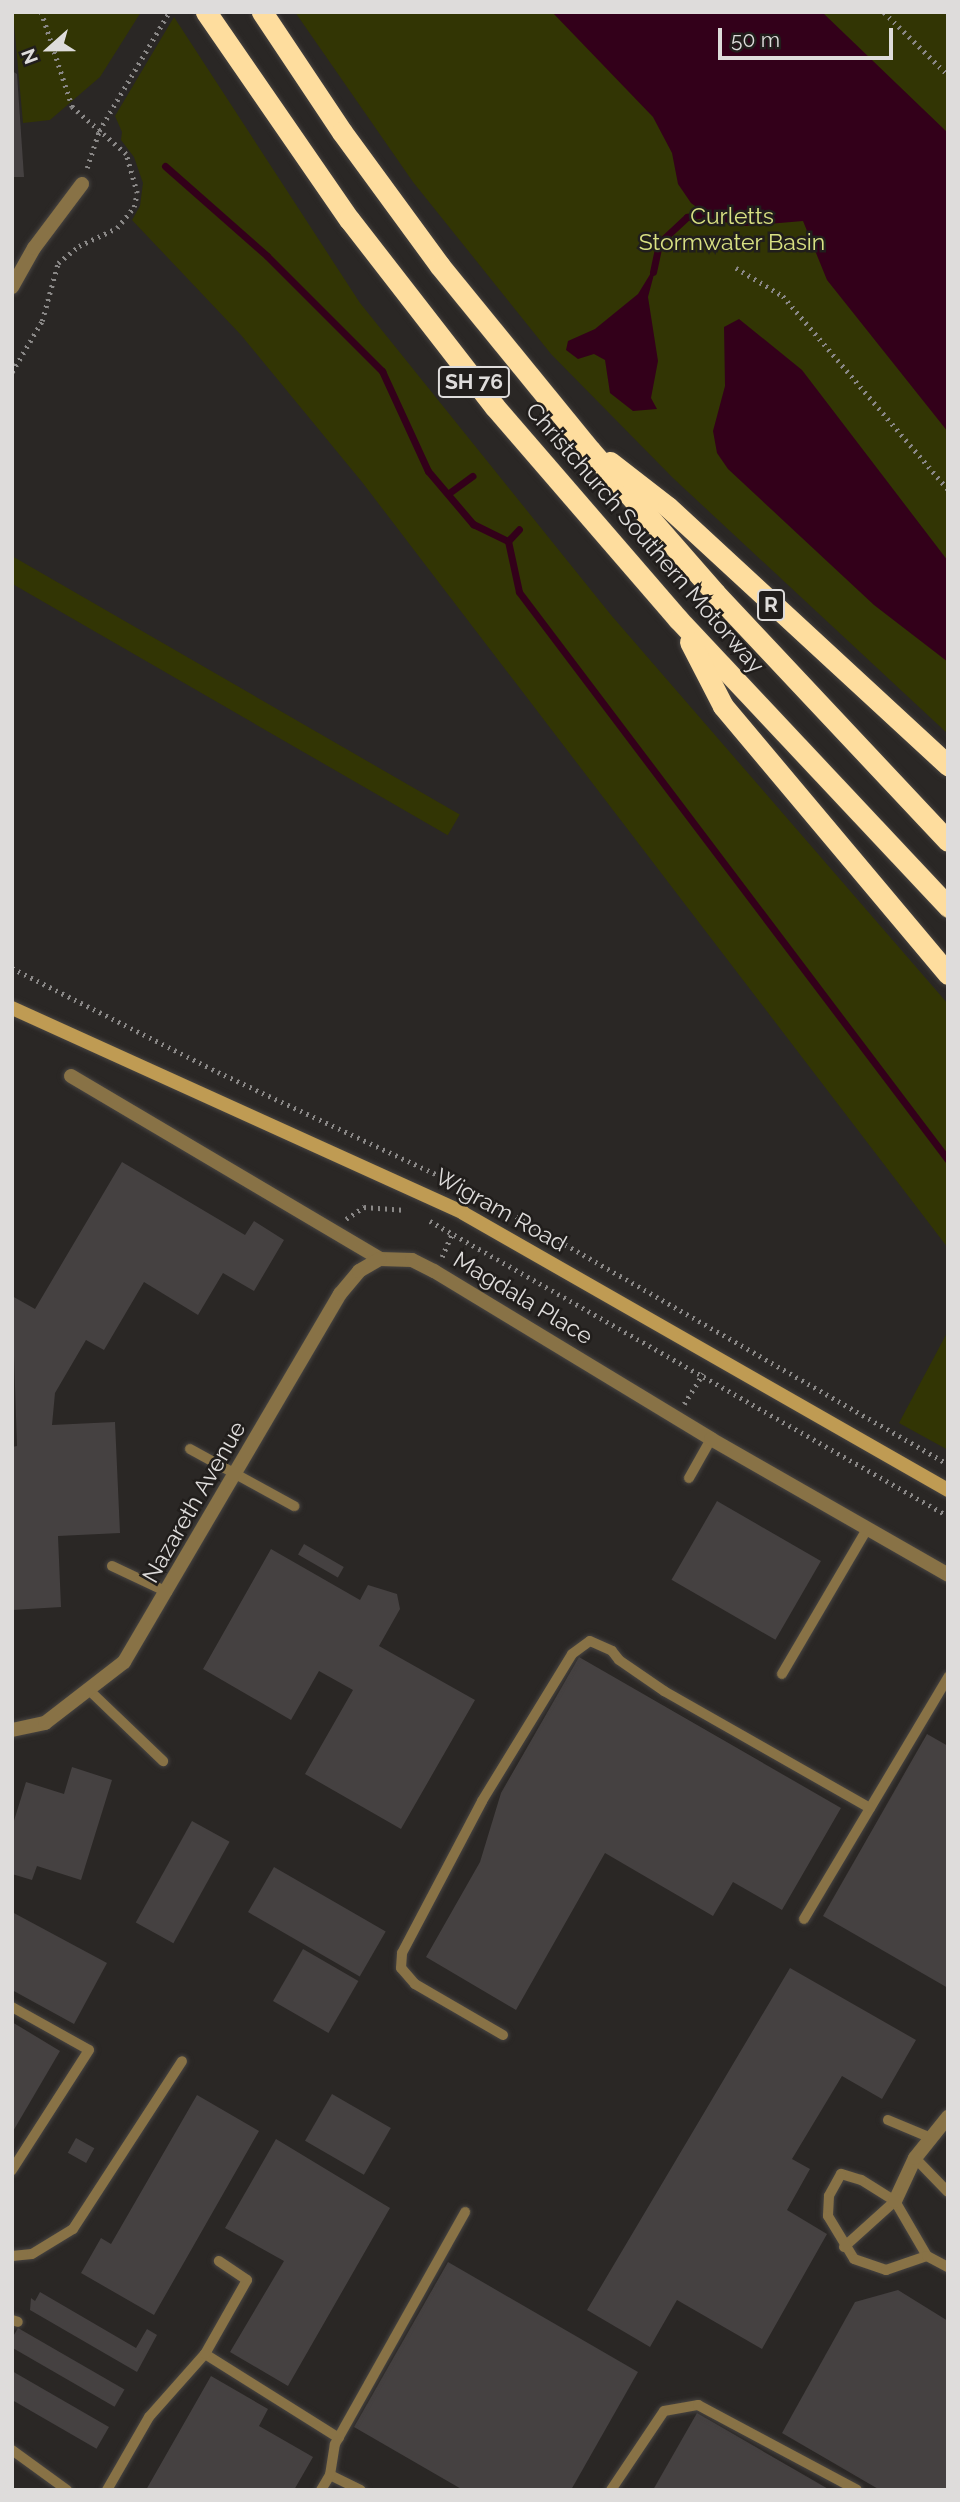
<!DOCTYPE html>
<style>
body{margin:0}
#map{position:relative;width:960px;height:2502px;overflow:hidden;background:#2a2725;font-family:Raleway,sans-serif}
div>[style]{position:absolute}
.green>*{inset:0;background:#323504;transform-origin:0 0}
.water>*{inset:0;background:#33001a}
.stream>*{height:7px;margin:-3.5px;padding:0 3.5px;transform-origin:3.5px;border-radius:3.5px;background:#33001a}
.building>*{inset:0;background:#454141;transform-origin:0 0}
.path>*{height:4.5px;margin-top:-2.25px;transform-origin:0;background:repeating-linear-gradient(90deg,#8a8887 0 2px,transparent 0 7px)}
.roads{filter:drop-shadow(0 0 2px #474442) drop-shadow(0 0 2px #474442)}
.service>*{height:10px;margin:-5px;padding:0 5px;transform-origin:5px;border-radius:5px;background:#887246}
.minor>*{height:14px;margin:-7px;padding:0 7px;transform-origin:7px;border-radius:7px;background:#887246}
.secondary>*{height:14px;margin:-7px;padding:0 7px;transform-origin:7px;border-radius:7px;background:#bf9b53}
.motorway>*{height:21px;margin:-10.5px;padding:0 10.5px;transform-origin:10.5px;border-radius:10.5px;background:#fedd9e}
span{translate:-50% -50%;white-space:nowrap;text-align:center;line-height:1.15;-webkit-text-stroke:5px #211e1c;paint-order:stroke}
.shield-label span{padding:2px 5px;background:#211e1c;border:2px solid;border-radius:5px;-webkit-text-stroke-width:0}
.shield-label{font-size:21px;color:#dedcdb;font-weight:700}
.park-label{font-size:23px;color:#d9e183}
.street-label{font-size:23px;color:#dedcdb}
.frame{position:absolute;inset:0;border:14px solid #dedcdb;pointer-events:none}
.north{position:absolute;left:14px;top:14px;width:70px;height:70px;-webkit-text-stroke:5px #211e1c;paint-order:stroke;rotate:249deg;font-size:19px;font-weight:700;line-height:28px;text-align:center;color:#dedcdb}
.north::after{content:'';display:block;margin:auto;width:24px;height:32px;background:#dedcdb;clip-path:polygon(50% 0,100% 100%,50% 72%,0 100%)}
.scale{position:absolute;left:718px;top:28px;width:175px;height:32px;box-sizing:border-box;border:4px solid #dedcdb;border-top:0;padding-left:9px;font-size:21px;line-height:24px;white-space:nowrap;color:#dedcdb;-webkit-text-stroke:5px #211e1c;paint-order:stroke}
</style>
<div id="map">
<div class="green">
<div style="clip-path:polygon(13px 12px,141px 12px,100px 77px,50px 120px,23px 123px)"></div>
<div style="clip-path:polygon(295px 12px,948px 12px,948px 734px,673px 478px,551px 354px,413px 182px)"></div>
<div style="clip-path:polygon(174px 17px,360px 303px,611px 615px,948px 1004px,948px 1248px,362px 482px,241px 335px,132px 220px,140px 206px,143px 183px,134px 157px,121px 140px,122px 132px,115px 116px)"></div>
<div style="left:12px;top:556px;width:517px;height:24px;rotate:30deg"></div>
<div style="clip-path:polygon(948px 1331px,948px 1450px,899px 1423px)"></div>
</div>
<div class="water">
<div style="clip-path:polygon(552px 12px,822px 12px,948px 133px,948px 432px,827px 280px,803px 221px,745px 226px,714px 220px,691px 203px,678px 184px,672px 153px,653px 117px)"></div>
<div style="clip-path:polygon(657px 263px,648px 297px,658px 361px,651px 398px,657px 409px,633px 411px,610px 393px,605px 360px,594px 354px,578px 359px,566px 350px,568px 341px,595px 329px,638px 294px)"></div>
<div style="clip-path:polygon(739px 319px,802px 370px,948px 561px,948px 662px,874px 605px,728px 469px,717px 453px,713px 431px,725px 386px,724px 327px)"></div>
</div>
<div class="stream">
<div style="left:165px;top:166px;width:136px;rotate:41.4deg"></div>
<div style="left:267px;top:256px;width:163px;rotate:45deg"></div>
<div style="left:382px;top:371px;width:110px;rotate:65.3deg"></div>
<div style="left:428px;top:471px;width:70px;rotate:49.7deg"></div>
<div style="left:473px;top:524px;width:39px;rotate:26deg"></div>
<div style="left:653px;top:272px;width:30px;rotate:-78deg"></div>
<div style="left:659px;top:243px;width:38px;rotate:-43deg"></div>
<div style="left:687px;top:217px;width:28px;rotate:-10deg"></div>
<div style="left:449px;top:493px;width:29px;rotate:-36deg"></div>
<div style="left:508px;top:541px;width:52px;rotate:77.8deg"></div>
<div style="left:519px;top:592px;width:712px;rotate:52.94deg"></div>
<div style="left:508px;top:541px;width:16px;rotate:-47deg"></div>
</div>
<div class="building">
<div style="clip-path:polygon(12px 71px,17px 74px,24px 177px,12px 177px)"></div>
<div style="clip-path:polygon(122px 1162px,245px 1235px,254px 1221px,284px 1240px,254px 1291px,223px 1273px,198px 1315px,144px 1282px,104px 1350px,86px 1340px,55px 1393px,52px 1425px,115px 1422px,120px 1533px,58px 1536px,61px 1607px,12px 1610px,12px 1447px,17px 1446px,12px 1296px,35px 1309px)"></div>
<div style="left:717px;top:1501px;width:120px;height:91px;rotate:30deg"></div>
<div style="left:304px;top:1544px;width:46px;height:12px;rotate:30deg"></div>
<div style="clip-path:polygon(271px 1549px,360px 1600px,368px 1585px,397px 1594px,400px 1609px,379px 1646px,475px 1700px,401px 1829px,305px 1774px,353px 1690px,319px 1671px,291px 1720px,203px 1669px)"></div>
<div style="clip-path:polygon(579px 1657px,841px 1808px,782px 1910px,733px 1882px,713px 1916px,605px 1853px,516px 2010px,426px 1957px,480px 1862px,501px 1793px)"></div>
<div style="clip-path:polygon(927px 1734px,948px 1746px,948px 1988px,823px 1916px)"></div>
<div style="clip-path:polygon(72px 1767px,112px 1780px,81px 1880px,37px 1866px,32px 1880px,12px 1874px,12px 1827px,26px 1782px,64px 1794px)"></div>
<div style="left:192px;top:1821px;width:43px;height:116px;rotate:29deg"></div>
<div style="left:274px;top:1867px;width:129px;height:52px;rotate:30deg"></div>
<div style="clip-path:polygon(12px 1912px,107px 1963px,74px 2024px,12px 1990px)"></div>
<div style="left:303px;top:1949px;width:64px;height:60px;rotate:30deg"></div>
<div style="clip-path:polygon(790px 1968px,916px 2040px,882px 2099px,842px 2076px,792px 2159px,810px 2169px,787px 2210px,827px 2234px,762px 2349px,677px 2300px,650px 2347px,587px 2310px)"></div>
<div style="clip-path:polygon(12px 2022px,60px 2051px,12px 2133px)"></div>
<div style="left:332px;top:2094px;width:68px;height:54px;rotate:30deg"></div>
<div style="clip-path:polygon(197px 2095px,259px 2131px,154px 2315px,81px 2273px,101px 2238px,111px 2244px)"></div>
<div style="left:76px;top:2138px;width:21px;height:17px;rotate:29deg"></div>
<div style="clip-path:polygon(276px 2139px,390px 2208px,288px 2386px,230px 2352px,284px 2261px,225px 2228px)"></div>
<div style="clip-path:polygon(448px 2262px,638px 2372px,571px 2490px,463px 2490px,354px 2427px)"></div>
<div style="clip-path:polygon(898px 2290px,948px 2321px,948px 2490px,880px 2490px,782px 2433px,855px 2302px)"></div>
<div style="clip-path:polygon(40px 2292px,136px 2348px,147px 2329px,157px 2335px,137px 2372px,30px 2310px,31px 2298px,35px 2301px)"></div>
<div style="left:18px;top:2328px;width:123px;height:20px;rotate:30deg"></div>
<div style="left:12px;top:2371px;width:112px;height:25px;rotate:30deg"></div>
<div style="clip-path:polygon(211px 2376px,268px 2409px,259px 2426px,313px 2457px,294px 2490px,146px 2490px)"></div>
<div style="clip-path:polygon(697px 2413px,830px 2490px,653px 2490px)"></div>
</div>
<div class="path">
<div style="left:884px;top:12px;width:90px;rotate:44.5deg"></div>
<div style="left:87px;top:168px;width:39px;rotate:-72deg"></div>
<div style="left:99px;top:131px;width:136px;rotate:-59.5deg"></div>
<div style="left:736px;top:268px;width:55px;rotate:30.8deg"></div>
<div style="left:783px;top:296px;width:254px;rotate:49.5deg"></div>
<div style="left:12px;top:372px;width:59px;rotate:-59.5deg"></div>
<div style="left:42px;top:321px;width:60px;rotate:-74.6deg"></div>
<div style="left:58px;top:263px;width:27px;rotate:-39deg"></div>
<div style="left:79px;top:246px;width:42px;rotate:-25.3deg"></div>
<div style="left:117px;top:228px;width:27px;rotate:-51deg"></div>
<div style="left:134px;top:207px;width:14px;rotate:-78deg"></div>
<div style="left:137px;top:193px;width:41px;rotate:-105.8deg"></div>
<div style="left:126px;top:154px;width:72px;rotate:-139deg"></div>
<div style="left:72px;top:107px;width:100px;rotate:-108.1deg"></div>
<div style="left:12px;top:968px;width:231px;rotate:26.8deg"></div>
<div style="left:218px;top:1072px;width:283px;rotate:25.1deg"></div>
<div style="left:474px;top:1192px;width:546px;rotate:29.85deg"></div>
<div style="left:346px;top:1219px;width:22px;rotate:-34deg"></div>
<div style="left:364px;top:1207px;width:42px;rotate:4.1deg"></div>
<div style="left:430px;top:1221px;width:596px;rotate:29.66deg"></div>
<div style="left:442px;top:1257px;width:26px;rotate:-67deg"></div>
<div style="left:684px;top:1404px;width:36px;rotate:-58deg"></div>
</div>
<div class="roads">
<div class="service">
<div style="left:190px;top:1449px;width:119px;rotate:28.7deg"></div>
<div style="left:689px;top:1478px;width:45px;rotate:-60.6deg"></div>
<div style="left:112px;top:1566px;width:61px;rotate:25.3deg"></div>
<div style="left:782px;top:1674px;width:168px;rotate:-59.6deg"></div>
<div style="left:91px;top:1692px;width:100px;rotate:43.8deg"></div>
<div style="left:804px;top:1919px;width:282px;rotate:-59.2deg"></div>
<div style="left:12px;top:2007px;width:88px;rotate:29.2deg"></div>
<div style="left:89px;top:2050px;width:143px;rotate:122.7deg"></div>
<div style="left:503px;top:2035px;width:102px;rotate:-149.9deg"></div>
<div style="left:415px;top:1984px;width:21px;rotate:-131deg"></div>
<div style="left:401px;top:1968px;width:15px;rotate:-86deg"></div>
<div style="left:402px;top:1953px;width:172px;rotate:-62.2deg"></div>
<div style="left:482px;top:1801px;width:172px;rotate:-58.5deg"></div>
<div style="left:572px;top:1654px;width:22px;rotate:-36deg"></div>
<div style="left:590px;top:1641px;width:24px;rotate:24deg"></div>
<div style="left:612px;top:1651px;width:11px;rotate:52deg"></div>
<div style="left:619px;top:1660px;width:55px;rotate:34.6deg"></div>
<div style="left:664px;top:1691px;width:237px;rotate:29.6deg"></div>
<div style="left:888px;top:2120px;width:47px;rotate:22.7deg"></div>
<div style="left:915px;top:2158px;width:47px;rotate:45.9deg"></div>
<div style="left:844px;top:2247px;width:69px;rotate:-42deg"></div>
<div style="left:12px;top:2256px;width:20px;rotate:-6deg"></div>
<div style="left:32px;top:2254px;width:48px;rotate:-31.4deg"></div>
<div style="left:73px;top:2229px;width:200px;rotate:-57deg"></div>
<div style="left:927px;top:2256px;width:64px;rotate:-120.2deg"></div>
<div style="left:895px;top:2201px;width:40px;rotate:-148deg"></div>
<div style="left:861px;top:2180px;width:21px;rotate:-163deg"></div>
<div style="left:841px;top:2174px;width:25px;rotate:119deg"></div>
<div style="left:829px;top:2196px;width:20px;rotate:93deg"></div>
<div style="left:828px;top:2216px;width:50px;rotate:58.8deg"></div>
<div style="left:854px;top:2259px;width:34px;rotate:19deg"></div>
<div style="left:886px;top:2270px;width:43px;rotate:-18.9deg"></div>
<div style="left:927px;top:2256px;width:24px;rotate:28deg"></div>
<div style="left:12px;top:2320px;width:6px;rotate:18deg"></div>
<div style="left:205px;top:2354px;width:158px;rotate:32.1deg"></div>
<div style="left:12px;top:2450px;width:68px;rotate:36deg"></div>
<div style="left:330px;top:2475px;width:34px;rotate:26deg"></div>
<div style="left:107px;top:2490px;width:84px;rotate:-60.1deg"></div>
<div style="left:149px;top:2417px;width:84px;rotate:-48.4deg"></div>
<div style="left:205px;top:2354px;width:85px;rotate:-60.4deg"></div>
<div style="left:247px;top:2280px;width:34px;rotate:-146deg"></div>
<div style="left:321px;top:2490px;width:17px;rotate:-59deg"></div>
<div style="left:330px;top:2475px;width:31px;rotate:-81deg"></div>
<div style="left:335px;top:2444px;width:266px;rotate:-60.7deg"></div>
<div style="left:611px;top:2490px;width:95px;rotate:-56.1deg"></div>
<div style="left:664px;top:2411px;width:35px;rotate:-10deg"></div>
<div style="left:698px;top:2405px;width:180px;rotate:28.1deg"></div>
</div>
<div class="minor">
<div style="left:12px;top:287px;width:45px;rotate:-60.6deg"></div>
<div style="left:34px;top:248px;width:80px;rotate:-53.1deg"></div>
<div style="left:71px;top:1076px;width:359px;rotate:30.6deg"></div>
<div style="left:380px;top:1259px;width:32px;rotate:2deg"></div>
<div style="left:412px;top:1260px;width:25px;rotate:27deg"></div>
<div style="left:434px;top:1271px;width:324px;rotate:31.2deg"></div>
<div style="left:711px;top:1439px;width:273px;rotate:29.8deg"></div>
<div style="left:12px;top:1730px;width:34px;rotate:-12deg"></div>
<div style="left:45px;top:1723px;width:100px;rotate:-37.7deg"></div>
<div style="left:124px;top:1662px;width:427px;rotate:-59.6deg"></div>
<div style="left:340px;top:1294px;width:30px;rotate:-50deg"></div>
<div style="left:359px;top:1271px;width:24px;rotate:-30deg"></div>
<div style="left:895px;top:2201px;width:47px;rotate:-65.1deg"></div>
<div style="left:915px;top:2158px;width:53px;rotate:-51.2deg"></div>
</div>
<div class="secondary">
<div style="left:12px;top:1008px;width:495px;rotate:24.4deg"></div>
<div style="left:463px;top:1213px;width:559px;rotate:29.73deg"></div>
</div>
<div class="motorway">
<div style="left:206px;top:12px;width:252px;rotate:55.4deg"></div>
<div style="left:349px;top:219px;width:238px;rotate:52.2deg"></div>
<div style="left:495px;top:407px;width:280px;rotate:49.2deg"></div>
<div style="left:678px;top:619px;width:395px;rotate:46.8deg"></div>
<div style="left:262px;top:12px;width:144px;rotate:56.3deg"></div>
<div style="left:342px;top:132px;width:166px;rotate:53.8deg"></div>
<div style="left:440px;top:266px;width:237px;rotate:50.8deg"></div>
<div style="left:590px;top:450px;width:190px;rotate:48.8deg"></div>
<div style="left:715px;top:593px;width:340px;rotate:46.8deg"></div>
<div style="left:610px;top:462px;width:73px;rotate:37.8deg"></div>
<div style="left:668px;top:507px;width:381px;rotate:42.7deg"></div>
<div style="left:690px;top:642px;width:72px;rotate:62.7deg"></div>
<div style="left:723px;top:706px;width:350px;rotate:50deg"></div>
</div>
</div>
<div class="shield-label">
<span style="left:474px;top:382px">SH 76</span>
<span style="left:771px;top:605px">R</span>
</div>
<div class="park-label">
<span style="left:732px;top:229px">Curletts<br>Stormwater Basin</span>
</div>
<div class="street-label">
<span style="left:645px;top:538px;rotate:49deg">Christchurch Southern Motorway</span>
<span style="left:501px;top:1210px;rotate:29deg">Wigram Road</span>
<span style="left:523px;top:1298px;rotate:31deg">Magdala Place</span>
<span style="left:194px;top:1502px;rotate:-60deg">Nazareth Avenue</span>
</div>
<div class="frame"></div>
<div class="north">N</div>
<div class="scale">50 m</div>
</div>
